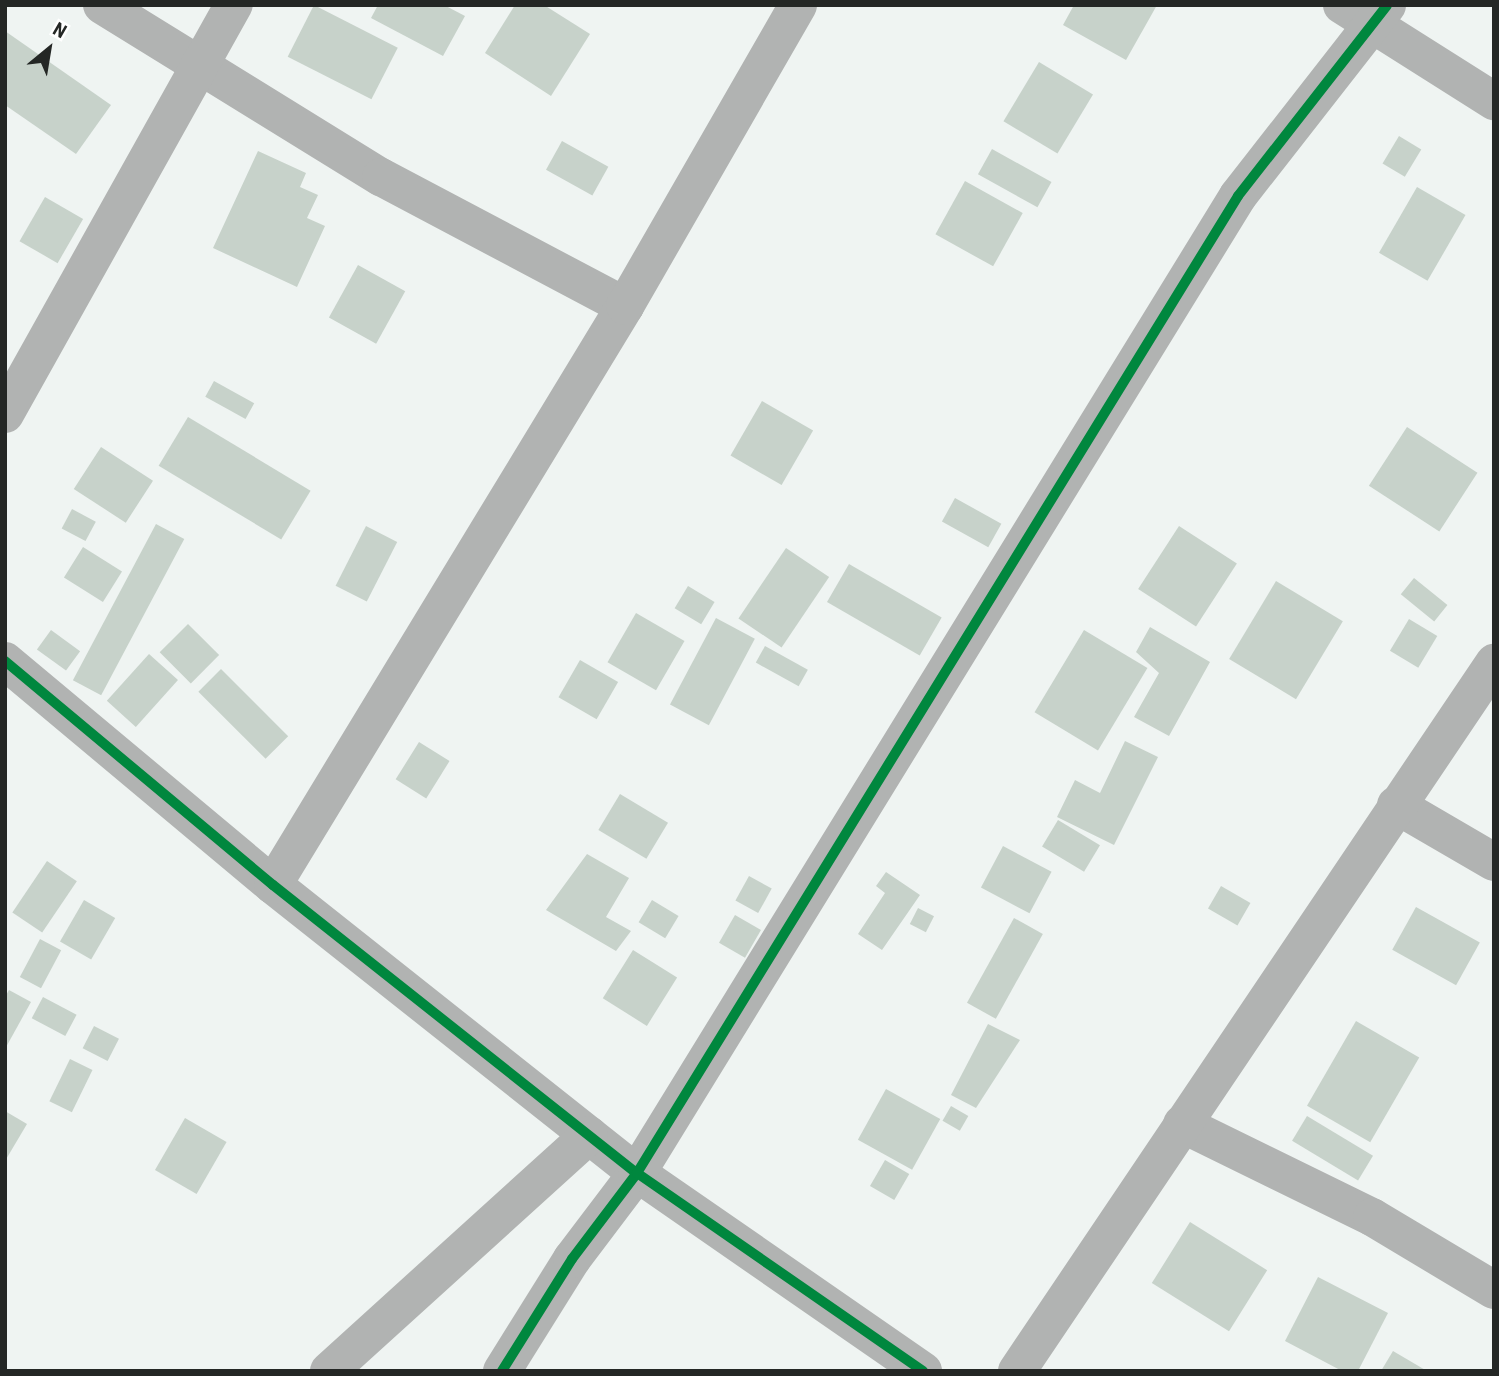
<!DOCTYPE html>
<style>
body{margin:0}
#map{position:relative;width:1499px;height:1376px;overflow:hidden;background:#eff4f2;font-family:"Roboto Condensed",sans-serif}
div>[style]{position:absolute}
.building>*{inset:0;background:#c7d2ca;transform-origin:0 0}
.street>*{height:38px;margin:-19px;padding:0 19px;transform-origin:19px;border-radius:19px;background:#b1b3b2}
.cycleway>*{height:10px;margin:-5px;padding:0 5px;transform-origin:5px;border-radius:5px;background:#00873e}
span{translate:-50% -50%;white-space:nowrap;text-align:center;line-height:1.15;-webkit-text-stroke:5px #fff;paint-order:stroke}
.frame{position:absolute;inset:0;border:7px solid #242725;pointer-events:none}
.north{position:absolute;left:14px;top:14px;width:70px;height:70px;-webkit-text-stroke:5px #fff;paint-order:stroke;rotate:30deg;font-size:19px;font-weight:700;line-height:28px;text-align:center;color:#242725}
.north::after{content:'';display:block;margin:auto;width:24px;height:32px;background:#242725;clip-path:polygon(50% 0,100% 100%,50% 72%,0 100%)}
</style>
<div id="map">
<div class="building">
<div style="left:314px;top:5px;width:94px;height:58px;rotate:27deg"></div>
<div style="clip-path:polygon(378px 5px,444px 5px,465px 16px,443px 56px,371px 18px)"></div>
<div style="clip-path:polygon(515px 5px,544px 5px,590px 34px,551px 96px,485px 53px)"></div>
<div style="clip-path:polygon(1074px 5px,1157px 5px,1126px 60px,1063px 25px)"></div>
<div style="clip-path:polygon(5px 31px,111px 105px,76px 154px,5px 105px)"></div>
<div style="left:1039px;top:62px;width:63px;height:69px;rotate:31deg"></div>
<div style="left:1399px;top:136px;width:26px;height:32px;rotate:31deg"></div>
<div style="left:562px;top:141px;width:53px;height:33px;rotate:29deg"></div>
<div style="left:992px;top:149px;width:68px;height:29px;rotate:29deg"></div>
<div style="clip-path:polygon(258px 151px,306px 173px,300px 187px,318px 195px,307px 218px,325px 226px,297px 287px,213px 248px)"></div>
<div style="left:965px;top:181px;width:66px;height:61px;rotate:29deg"></div>
<div style="left:1417px;top:187px;width:56px;height:76px;rotate:30deg"></div>
<div style="left:45px;top:197px;width:44px;height:51px;rotate:30deg"></div>
<div style="left:358px;top:265px;width:54px;height:60px;rotate:29deg"></div>
<div style="left:214px;top:381px;width:46px;height:18px;rotate:29deg"></div>
<div style="left:762px;top:401px;width:59px;height:63px;rotate:30deg"></div>
<div style="left:188px;top:417px;width:143px;height:57px;rotate:31deg"></div>
<div style="left:1407px;top:427px;width:84px;height:70px;rotate:33deg"></div>
<div style="left:101px;top:447px;width:62px;height:50px;rotate:33deg"></div>
<div style="left:955px;top:498px;width:53px;height:27px;rotate:29deg"></div>
<div style="left:72px;top:509px;width:27px;height:22px;rotate:28deg"></div>
<div style="left:156px;top:524px;width:32px;height:177px;rotate:28deg"></div>
<div style="left:366px;top:526px;width:35px;height:67px;rotate:27deg"></div>
<div style="left:1179px;top:526px;width:69px;height:75px;rotate:33deg"></div>
<div style="left:83px;top:547px;width:46px;height:36px;rotate:32deg"></div>
<div style="left:786px;top:548px;width:52px;height:85px;rotate:34deg"></div>
<div style="left:849px;top:564px;width:107px;height:44px;rotate:30deg"></div>
<div style="left:1414px;top:578px;width:43px;height:21px;rotate:39deg"></div>
<div style="left:1276px;top:581px;width:78px;height:91px;rotate:31deg"></div>
<div style="left:688px;top:586px;width:31px;height:26px;rotate:31deg"></div>
<div style="left:636px;top:613px;width:56px;height:57px;rotate:30deg"></div>
<div style="left:716px;top:618px;width:44px;height:98px;rotate:28deg"></div>
<div style="left:1409px;top:619px;width:33px;height:37px;rotate:31deg"></div>
<div style="left:188px;top:624px;width:44px;height:40px;rotate:45deg"></div>
<div style="clip-path:polygon(1150px 627px,1210px 662px,1169px 736px,1134px 717px,1159px 673px,1136px 652px)"></div>
<div style="left:51px;top:630px;width:36px;height:24px;rotate:36deg"></div>
<div style="left:1084px;top:630px;width:74px;height:96px;rotate:31deg"></div>
<div style="left:765px;top:646px;width:49px;height:19px;rotate:29deg"></div>
<div style="left:149px;top:654px;width:39px;height:63px;rotate:42deg"></div>
<div style="left:580px;top:660px;width:44px;height:43px;rotate:30deg"></div>
<div style="left:221px;top:669px;width:95px;height:32px;rotate:45deg"></div>
<div style="clip-path:polygon(1125px 741px,1158px 757px,1114px 845px,1057px 817px,1075px 780px,1100px 793px)"></div>
<div style="left:419px;top:742px;width:36px;height:44px;rotate:32deg"></div>
<div style="left:620px;top:794px;width:56px;height:42px;rotate:31deg"></div>
<div style="left:1058px;top:820px;width:49px;height:31px;rotate:31deg"></div>
<div style="left:1003px;top:846px;width:55px;height:47px;rotate:28deg"></div>
<div style="clip-path:polygon(587px 854px,629px 878px,606px 917px,631px 931px,616px 951px,546px 910px)"></div>
<div style="left:47px;top:861px;width:36px;height:62px;rotate:34deg"></div>
<div style="clip-path:polygon(886px 872px,920px 895px,882px 950px,858px 934px,885px 893px,876px 886px)"></div>
<div style="left:749px;top:876px;width:26px;height:28px;rotate:29deg"></div>
<div style="left:1221px;top:886px;width:34px;height:26px;rotate:30deg"></div>
<div style="left:84px;top:900px;width:36px;height:48px;rotate:30deg"></div>
<div style="left:652px;top:900px;width:31px;height:26px;rotate:31deg"></div>
<div style="left:1416px;top:907px;width:73px;height:49px;rotate:29deg"></div>
<div style="left:918px;top:908px;width:18px;height:18px;rotate:27deg"></div>
<div style="left:735px;top:915px;width:30px;height:32px;rotate:30deg"></div>
<div style="left:1014px;top:918px;width:33px;height:97px;rotate:29deg"></div>
<div style="left:40px;top:939px;width:24px;height:43px;rotate:28deg"></div>
<div style="left:633px;top:950px;width:52px;height:57px;rotate:32deg"></div>
<div style="clip-path:polygon(9px 990px,31px 1002px,5px 1049px,5px 997px)"></div>
<div style="left:43px;top:997px;width:38px;height:24px;rotate:28deg"></div>
<div style="left:1356px;top:1021px;width:73px;height:98px;rotate:30deg"></div>
<div style="clip-path:polygon(988px 1024px,1020px 1040px,976px 1108px,951px 1095px)"></div>
<div style="left:94px;top:1026px;width:28px;height:25px;rotate:27deg"></div>
<div style="left:70px;top:1059px;width:25px;height:47px;rotate:26deg"></div>
<div style="left:886px;top:1089px;width:62px;height:58px;rotate:29deg"></div>
<div style="left:951px;top:1106px;width:20px;height:17px;rotate:30deg"></div>
<div style="clip-path:polygon(5px 1111px,27px 1124px,5px 1161px)"></div>
<div style="left:1307px;top:1116px;width:77px;height:29px;rotate:31deg"></div>
<div style="left:185px;top:1118px;width:48px;height:60px;rotate:30deg"></div>
<div style="left:885px;top:1160px;width:28px;height:30px;rotate:30deg"></div>
<div style="left:1190px;top:1222px;width:91px;height:72px;rotate:32deg"></div>
<div style="clip-path:polygon(1318px 1277px,1388px 1313px,1358px 1371px,1342px 1371px,1285px 1341px)"></div>
<div style="clip-path:polygon(1393px 1351px,1427px 1371px,1381px 1371px)"></div>
</div>
<div class="street">
<div style="left:102px;top:5px;width:328px;rotate:31.7deg"></div>
<div style="left:381px;top:177px;width:276px;rotate:27.9deg"></div>
<div style="left:1342px;top:5px;width:180px;rotate:32.3deg"></div>
<div style="left:5px;top:414px;width:469px;rotate:-60.8deg"></div>
<div style="left:5px;top:661px;width:349px;rotate:39.9deg"></div>
<div style="left:273px;top:885px;width:464px;rotate:38.4deg"></div>
<div style="left:637px;top:1173px;width:348px;rotate:34.7deg"></div>
<div style="left:1396px;top:805px;width:113px;rotate:30.2deg"></div>
<div style="left:273px;top:885px;width:678px;rotate:-58.7deg"></div>
<div style="left:625px;top:306px;width:347px;rotate:-60.1deg"></div>
<div style="left:1182px;top:1124px;width:212px;rotate:26.1deg"></div>
<div style="left:1372px;top:1217px;width:142px;rotate:30.9deg"></div>
<div style="left:329px;top:1371px;width:351px;rotate:-42.2deg"></div>
<div style="left:502px;top:1371px;width:132px;rotate:-58deg"></div>
<div style="left:572px;top:1259px;width:108px;rotate:-52.9deg"></div>
<div style="left:637px;top:1173px;width:1147px;rotate:-58.4deg"></div>
<div style="left:1238px;top:196px;width:242px;rotate:-52deg"></div>
<div style="left:1017px;top:1371px;width:854px;rotate:-56.03deg"></div>
</div>
<div class="cycleway">
<div style="left:5px;top:661px;width:349px;rotate:39.9deg"></div>
<div style="left:273px;top:885px;width:464px;rotate:38.4deg"></div>
<div style="left:637px;top:1173px;width:348px;rotate:34.7deg"></div>
<div style="left:502px;top:1371px;width:132px;rotate:-58deg"></div>
<div style="left:572px;top:1259px;width:108px;rotate:-52.9deg"></div>
<div style="left:637px;top:1173px;width:1147px;rotate:-58.4deg"></div>
<div style="left:1238px;top:196px;width:242px;rotate:-52deg"></div>
</div>
<div class="frame"></div>
<div class="north">N</div>
</div>
